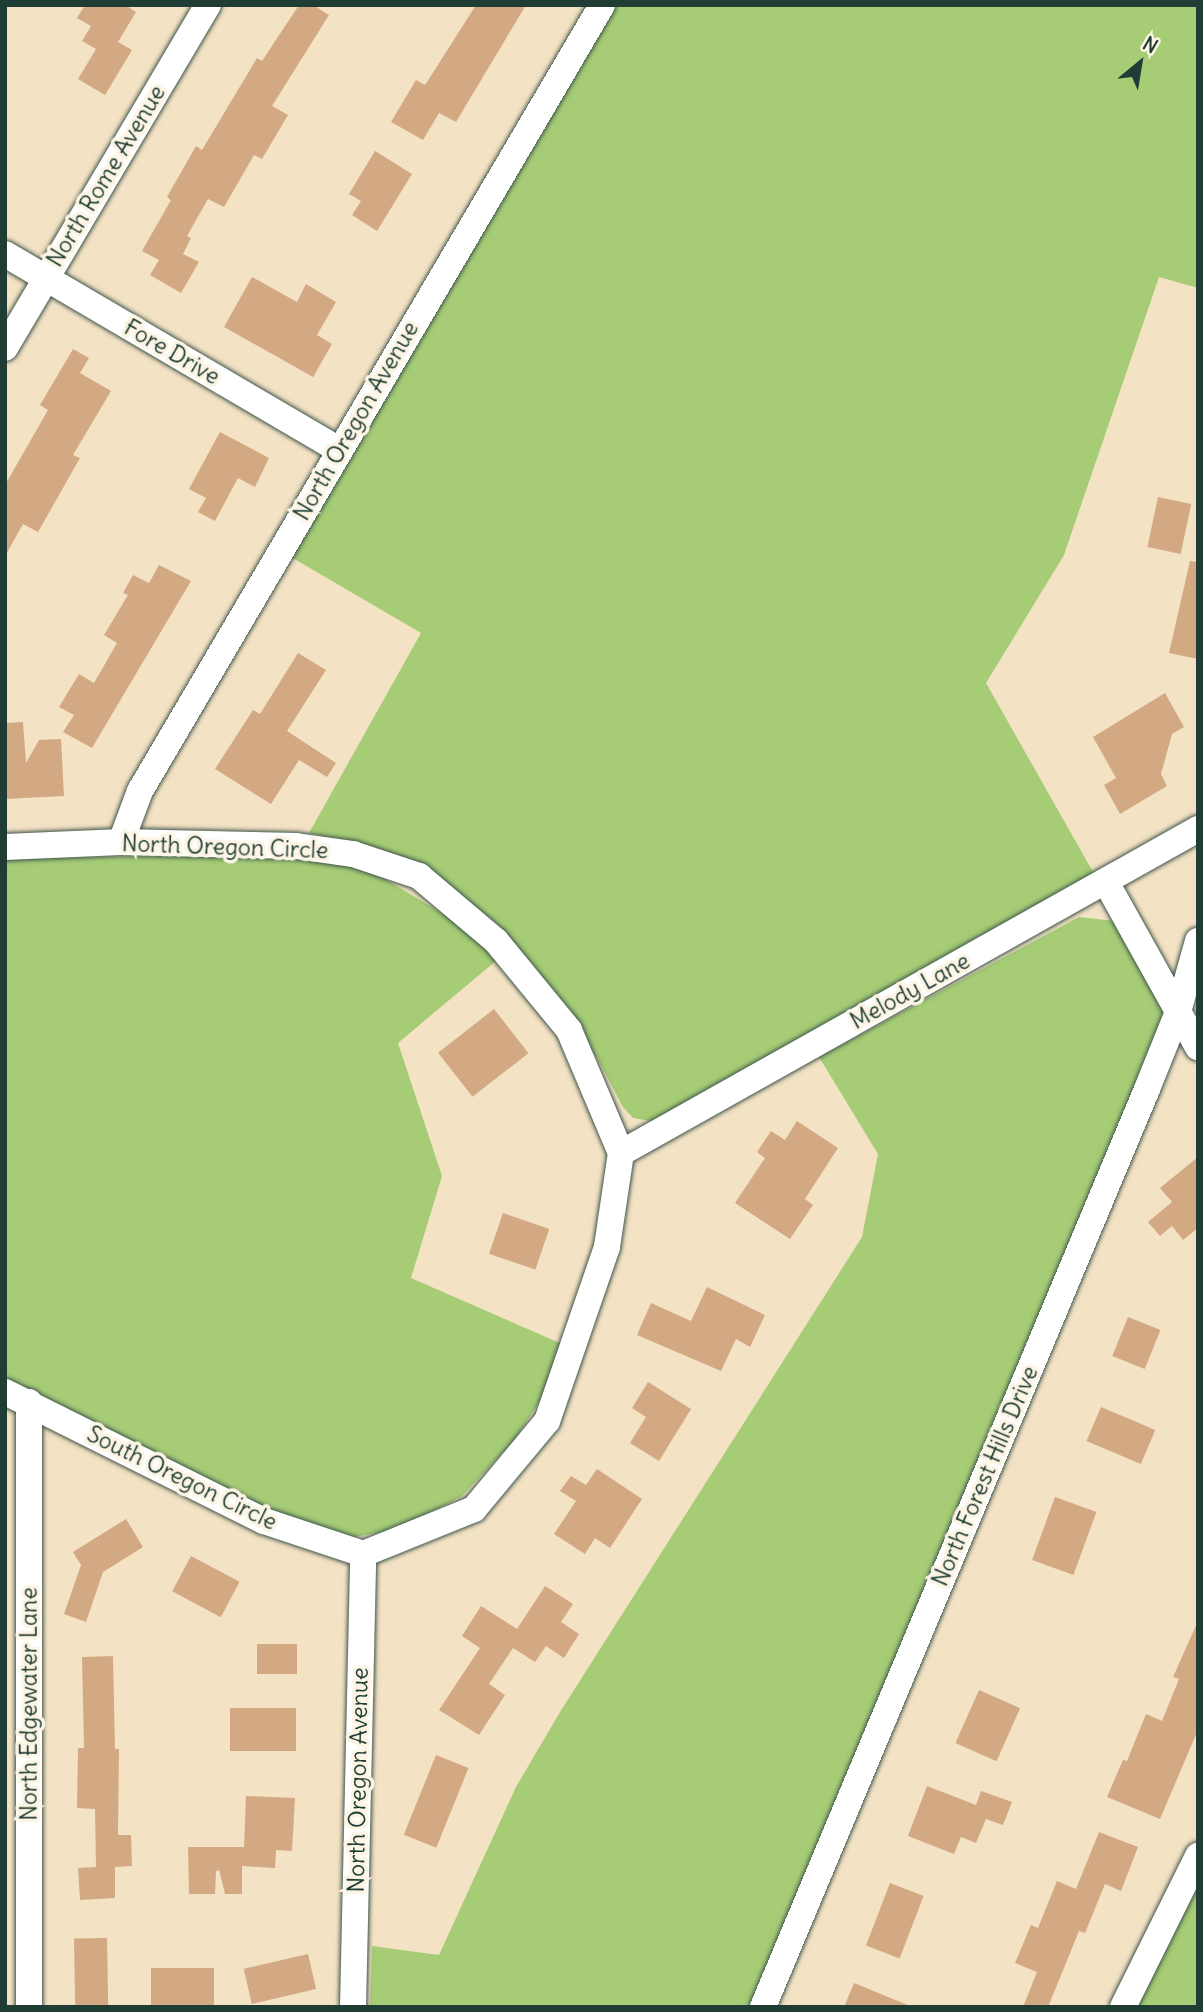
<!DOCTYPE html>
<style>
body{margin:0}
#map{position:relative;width:1203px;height:2012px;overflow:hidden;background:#f4e2c5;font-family:Delius,sans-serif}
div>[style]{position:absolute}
.green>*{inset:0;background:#a6cc76}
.building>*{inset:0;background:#d2a982;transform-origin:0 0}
.roads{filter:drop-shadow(0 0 2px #3f564a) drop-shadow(0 0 2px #3f564a)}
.street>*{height:26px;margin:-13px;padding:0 13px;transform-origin:13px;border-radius:13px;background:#fff}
span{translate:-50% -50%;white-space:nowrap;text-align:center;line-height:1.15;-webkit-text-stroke:7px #fcf5e5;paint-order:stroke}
.street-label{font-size:23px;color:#1f3d34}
.frame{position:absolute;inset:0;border:7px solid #1f3d34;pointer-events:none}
.north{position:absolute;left:1105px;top:28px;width:70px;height:70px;-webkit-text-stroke:5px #fcf5e5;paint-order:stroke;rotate:30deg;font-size:19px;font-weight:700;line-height:28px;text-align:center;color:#1f3d34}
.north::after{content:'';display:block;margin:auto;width:24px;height:32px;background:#1f3d34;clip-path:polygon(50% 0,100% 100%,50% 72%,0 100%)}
</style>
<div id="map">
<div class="green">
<div style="clip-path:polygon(613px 5px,1198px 5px,1198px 288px,1159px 277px,1064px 555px,986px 683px,1097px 879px,657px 1122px,633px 1118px,623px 1107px,597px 1058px,563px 1011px,363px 844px,309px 833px,421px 633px,291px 557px)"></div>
<div style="clip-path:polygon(258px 855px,326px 859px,367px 868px,453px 920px,497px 960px,398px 1043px,442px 1176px,411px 1278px,562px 1344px,545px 1393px,515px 1439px,462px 1496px,395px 1530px,354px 1537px,289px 1521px,5px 1384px,5px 858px)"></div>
<div style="clip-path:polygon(1079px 917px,1115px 921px,1160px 1000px,1165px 1016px,754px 2007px,370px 2007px,372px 1946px,439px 1955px,516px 1787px,560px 1712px,862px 1237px,878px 1154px,819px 1057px)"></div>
<div style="clip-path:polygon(1198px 1869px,1198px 2007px,1130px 2007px)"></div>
</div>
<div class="building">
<div style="clip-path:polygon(85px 5px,125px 5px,136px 12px,118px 42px,132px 50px,105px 95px,78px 79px,96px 49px,82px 41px,91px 26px,77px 18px)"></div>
<div style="clip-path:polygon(299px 5px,313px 5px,329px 15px,272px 106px,288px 115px,262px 159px,254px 155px,224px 207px,208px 199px,187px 236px,191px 238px,183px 254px,199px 262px,181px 293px,150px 275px,159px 260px,142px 251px,171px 200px,167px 197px,196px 146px,202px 150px,257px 58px,262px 61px)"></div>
<div style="clip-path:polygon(476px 5px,526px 5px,456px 122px,439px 113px,423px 140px,391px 122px,416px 80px,425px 85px)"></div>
<div style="clip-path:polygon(375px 151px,412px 174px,377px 231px,352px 215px,361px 201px,349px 194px)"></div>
<div style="clip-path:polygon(252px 277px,297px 302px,306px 284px,336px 302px,317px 335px,332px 344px,313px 377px,224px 327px)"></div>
<div style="clip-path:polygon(73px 349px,89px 358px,80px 373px,111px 391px,73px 455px,80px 458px,38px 532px,23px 524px,5px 556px,5px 485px,48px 410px,40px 405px)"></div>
<div style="clip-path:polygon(220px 432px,269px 458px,255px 487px,238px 478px,215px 521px,198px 512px,206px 498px,189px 489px)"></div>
<div style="left:1158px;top:497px;width:34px;height:51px;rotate:12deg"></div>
<div style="clip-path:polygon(1190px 561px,1198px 562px,1198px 659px,1169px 653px)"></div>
<div style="clip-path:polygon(159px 565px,191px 581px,92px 748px,63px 732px,74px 715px,59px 707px,79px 674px,94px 683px,117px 643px,104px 635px,128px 595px,123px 593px,133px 575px,149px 583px)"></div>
<div style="clip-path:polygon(298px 653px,326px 670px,287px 731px,336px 763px,327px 777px,299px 760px,271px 804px,215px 769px,253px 710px,260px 714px)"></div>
<div style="clip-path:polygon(1165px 693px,1184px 727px,1172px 734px,1161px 774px,1167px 786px,1120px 814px,1104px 785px,1116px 778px,1093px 737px)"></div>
<div style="clip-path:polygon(23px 722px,26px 763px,39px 740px,61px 739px,64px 796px,5px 799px,5px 723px)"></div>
<div style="left:494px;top:1009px;width:56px;height:71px;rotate:52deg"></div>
<div style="clip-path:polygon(797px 1121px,838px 1148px,805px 1199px,813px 1205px,790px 1239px,735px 1203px,765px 1158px,757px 1152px,771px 1131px,785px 1140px)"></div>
<div style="clip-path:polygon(1198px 1157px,1198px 1228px,1183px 1240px,1172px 1226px,1160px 1236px,1148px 1222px,1172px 1202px,1160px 1188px)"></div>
<div style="left:503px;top:1213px;width:49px;height:43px;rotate:19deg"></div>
<div style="clip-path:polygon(707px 1287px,765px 1315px,750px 1347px,736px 1339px,721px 1371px,637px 1335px,651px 1303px,691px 1321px)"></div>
<div style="left:1128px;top:1317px;width:35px;height:42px;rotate:22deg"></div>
<div style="clip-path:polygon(648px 1382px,691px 1409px,659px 1461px,630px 1443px,646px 1417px,632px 1408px)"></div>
<div style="left:1101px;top:1407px;width:59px;height:37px;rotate:23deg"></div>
<div style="clip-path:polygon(597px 1469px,642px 1499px,610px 1548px,595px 1538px,585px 1554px,554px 1534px,576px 1501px,560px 1491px,571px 1476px,586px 1485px)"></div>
<div style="left:1055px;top:1497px;width:44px;height:67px;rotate:20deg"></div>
<div style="clip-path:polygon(126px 1519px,143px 1547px,103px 1572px,86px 1622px,64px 1614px,81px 1565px,73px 1552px)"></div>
<div style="left:191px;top:1556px;width:55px;height:40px;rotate:28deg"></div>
<div style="clip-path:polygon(545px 1586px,573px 1604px,561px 1622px,579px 1634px,564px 1658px,546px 1646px,535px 1662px,513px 1648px,489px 1684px,505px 1695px,479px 1735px,439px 1710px,480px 1648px,462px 1636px,481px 1606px,517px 1629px)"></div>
<div style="clip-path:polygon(1198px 1621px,1198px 1730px,1160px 1819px,1107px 1797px,1123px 1760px,1127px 1761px,1146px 1714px,1162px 1721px,1179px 1679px,1173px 1677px)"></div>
<div style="left:257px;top:1644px;width:40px;height:30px"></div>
<div style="clip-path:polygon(113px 1656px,115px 1749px,119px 1749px,118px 1835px,131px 1835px,132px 1866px,115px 1867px,115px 1898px,80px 1900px,78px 1868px,96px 1867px,95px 1809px,77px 1808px,78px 1748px,84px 1748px,82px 1657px)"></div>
<div style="left:979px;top:1690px;width:45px;height:58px;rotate:24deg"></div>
<div style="left:296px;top:1708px;width:43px;height:66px;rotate:90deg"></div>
<div style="left:436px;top:1755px;width:35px;height:86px;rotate:22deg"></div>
<div style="clip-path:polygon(927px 1786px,976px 1805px,981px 1791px,1012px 1802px,1003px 1825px,986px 1819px,976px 1843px,961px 1837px,954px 1854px,908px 1836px)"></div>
<div style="clip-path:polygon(246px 1796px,295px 1798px,292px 1851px,276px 1850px,275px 1868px,242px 1866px,242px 1894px,225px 1894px,219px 1870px,216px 1871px,215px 1894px,189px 1894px,188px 1847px,244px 1847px)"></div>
<div style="clip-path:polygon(1099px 1832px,1138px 1847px,1121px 1891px,1105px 1884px,1085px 1933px,1079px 1931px,1048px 2007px,1023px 2007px,1037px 1972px,1015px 1963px,1031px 1925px,1038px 1928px,1057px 1881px,1076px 1889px)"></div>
<div style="left:890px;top:1883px;width:36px;height:67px;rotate:21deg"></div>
<div style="left:107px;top:1938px;width:69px;height:33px;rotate:89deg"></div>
<div style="left:308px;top:1954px;width:36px;height:66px;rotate:77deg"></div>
<div style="left:214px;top:1968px;width:39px;height:63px;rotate:90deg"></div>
<div style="clip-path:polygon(854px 1983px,910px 2006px,910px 2007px,844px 2007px)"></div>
</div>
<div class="roads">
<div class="street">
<div style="left:5px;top:254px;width:387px;rotate:30.4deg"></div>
<div style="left:5px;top:348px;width:399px;rotate:-59.4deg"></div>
<div style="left:121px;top:842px;width:54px;rotate:-69.6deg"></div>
<div style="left:140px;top:791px;width:912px;rotate:-59.55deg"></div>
<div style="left:5px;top:847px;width:116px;rotate:-2.5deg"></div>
<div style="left:121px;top:842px;width:175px;rotate:1.3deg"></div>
<div style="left:296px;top:846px;width:58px;rotate:8deg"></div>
<div style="left:353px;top:854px;width:70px;rotate:18.4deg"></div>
<div style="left:419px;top:876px;width:101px;rotate:40.2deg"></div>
<div style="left:496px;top:941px;width:115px;rotate:50.6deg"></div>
<div style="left:569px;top:1030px;width:134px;rotate:67.1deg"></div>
<div style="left:621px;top:1153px;width:95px;rotate:98.5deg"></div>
<div style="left:607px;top:1247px;width:184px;rotate:109deg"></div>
<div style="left:547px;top:1421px;width:114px;rotate:129.7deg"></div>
<div style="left:474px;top:1509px;width:120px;rotate:157.9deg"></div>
<div style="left:1106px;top:882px;width:189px;rotate:60.9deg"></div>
<div style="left:621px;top:1153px;width:662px;rotate:-29.32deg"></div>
<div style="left:5px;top:1392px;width:289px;rotate:26.5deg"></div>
<div style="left:264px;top:1521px;width:104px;rotate:18.4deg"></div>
<div style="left:29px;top:2007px;width:605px;rotate:-90deg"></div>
<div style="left:353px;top:2007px;width:453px;rotate:-88.7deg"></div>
<div style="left:763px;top:2007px;width:995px;rotate:-67.3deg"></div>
<div style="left:1147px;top:1089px;width:83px;rotate:-68.1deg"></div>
<div style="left:1178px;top:1012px;width:74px;rotate:-74.3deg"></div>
<div style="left:1123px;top:2007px;width:169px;rotate:-63.6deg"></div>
</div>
</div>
<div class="street-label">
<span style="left:106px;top:176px;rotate:-59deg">North Rome Avenue</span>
<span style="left:172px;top:352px;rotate:30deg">Fore Drive</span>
<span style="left:356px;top:421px;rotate:-60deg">North Oregon Avenue</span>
<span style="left:225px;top:847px;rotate:2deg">North Oregon Circle</span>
<span style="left:910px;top:991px;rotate:-29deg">Melody Lane</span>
<span style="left:985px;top:1476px;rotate:-67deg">North Forest Hills Drive</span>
<span style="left:182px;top:1478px;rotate:26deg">South Oregon Circle</span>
<span style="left:29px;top:1704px;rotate:-90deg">North Edgewater Lane</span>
<span style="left:358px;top:1780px;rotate:-89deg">North Oregon Avenue</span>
</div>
<div class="frame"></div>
<div class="north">N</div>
</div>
